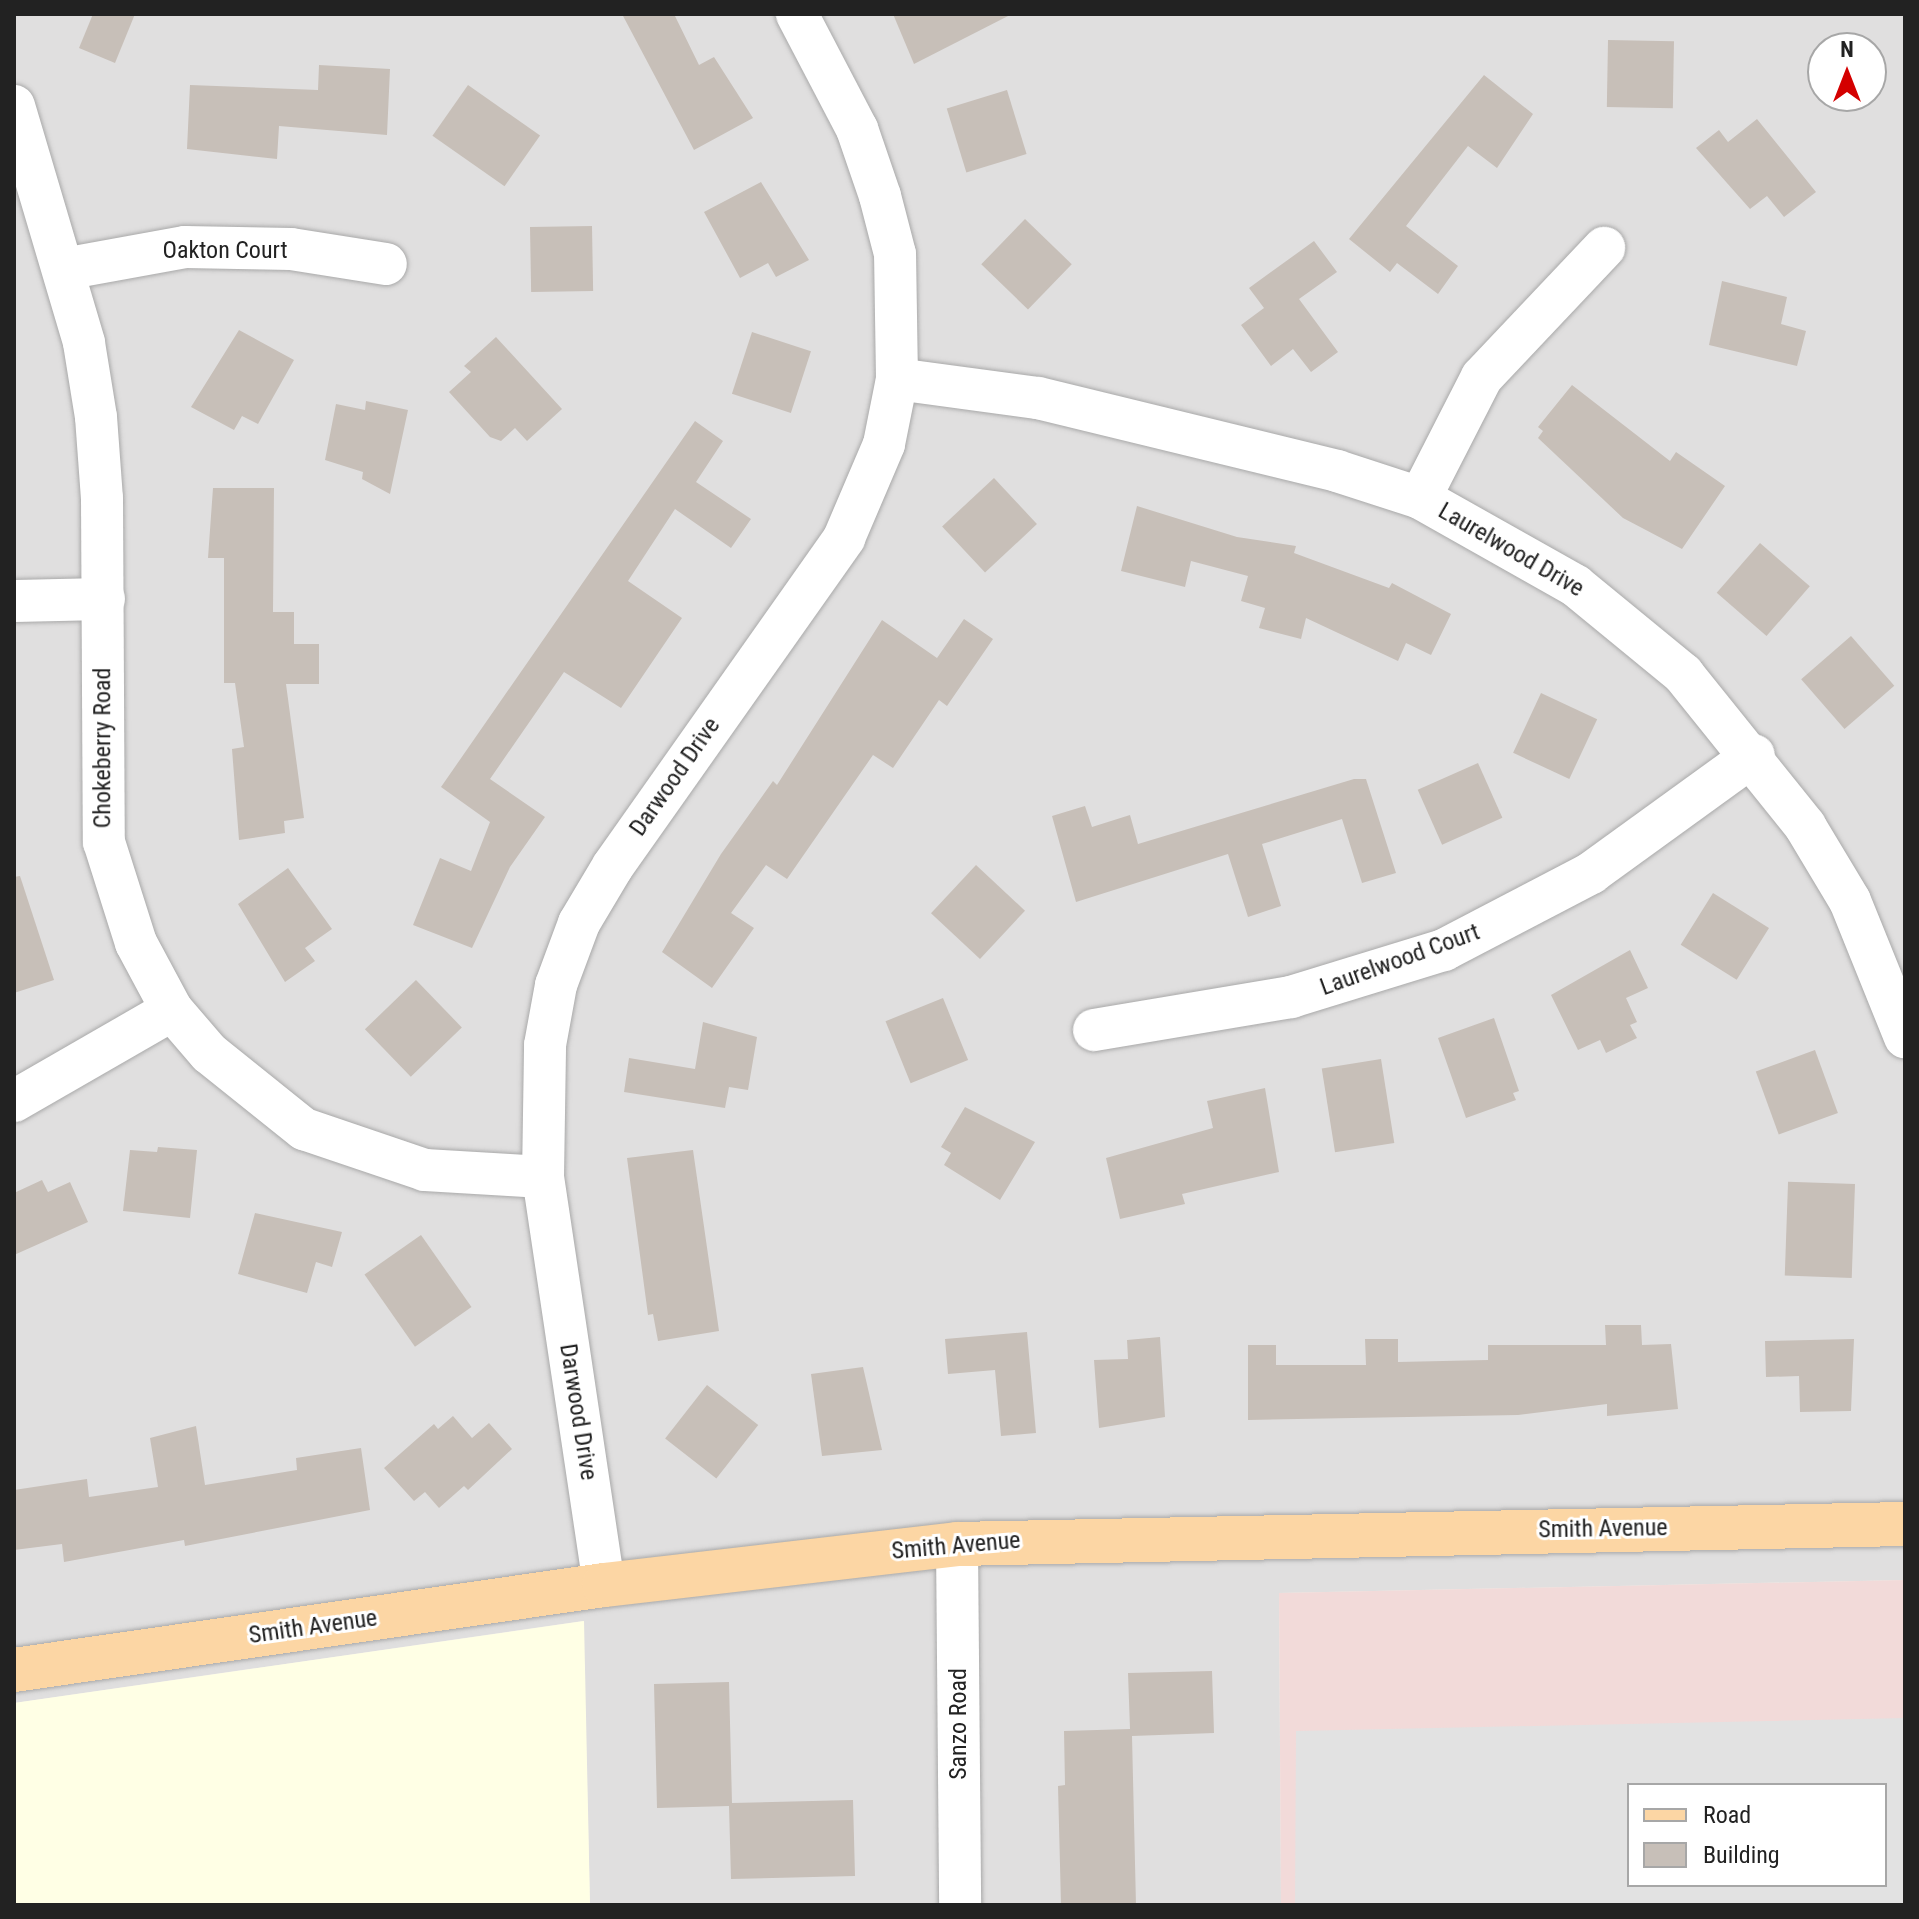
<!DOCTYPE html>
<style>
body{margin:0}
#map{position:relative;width:1919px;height:1919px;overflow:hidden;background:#f2efe9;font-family:"Roboto Condensed",sans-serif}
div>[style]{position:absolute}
.residential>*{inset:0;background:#e0dfdf}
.commercial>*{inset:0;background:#f2dad9}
.education>*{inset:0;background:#ffffe5}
.parking>*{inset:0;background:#e2e2e2}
.building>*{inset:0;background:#c7bfb8;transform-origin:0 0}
.roads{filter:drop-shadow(0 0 2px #a9a9a9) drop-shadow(0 0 2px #a9a9a9)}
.minor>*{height:42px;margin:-21px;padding:0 21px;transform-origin:21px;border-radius:21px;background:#fff}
.major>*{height:44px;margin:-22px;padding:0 22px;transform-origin:22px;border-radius:22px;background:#fcd6a4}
span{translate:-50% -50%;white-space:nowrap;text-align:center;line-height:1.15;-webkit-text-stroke:6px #fff;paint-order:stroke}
.street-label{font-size:24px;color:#222}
.frame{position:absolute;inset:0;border:16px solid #222;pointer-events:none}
.legend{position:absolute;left:1627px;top:1783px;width:260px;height:104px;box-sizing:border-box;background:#fff;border:2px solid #a7a7a7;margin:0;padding:10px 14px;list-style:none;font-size:24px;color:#222}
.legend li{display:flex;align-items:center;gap:16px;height:40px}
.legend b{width:40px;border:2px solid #a7a7a7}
.north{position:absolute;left:1807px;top:32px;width:80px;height:80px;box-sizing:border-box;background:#fff;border:2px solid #a7a7a7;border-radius:50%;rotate:0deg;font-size:22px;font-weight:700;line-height:32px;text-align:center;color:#222}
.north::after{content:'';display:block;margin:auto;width:28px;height:36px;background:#d40000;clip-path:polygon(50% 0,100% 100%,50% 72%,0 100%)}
</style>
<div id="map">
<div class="residential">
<div style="clip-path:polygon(evenodd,14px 14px,1905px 14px,1905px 1580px,1279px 1593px,1281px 1905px,590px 1905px,583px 1621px,14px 1703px,14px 14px,1823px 48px,1871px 48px,1871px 96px,1823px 96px,1823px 48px)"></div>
</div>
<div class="commercial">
<div style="clip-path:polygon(evenodd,1905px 1580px,1905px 1905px,1281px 1905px,1279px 1593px,1905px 1580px,1629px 1785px,1885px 1785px,1885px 1885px,1629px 1885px,1629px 1785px)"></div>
</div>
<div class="education">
<div style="clip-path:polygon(584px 1621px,590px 1905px,14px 1905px,14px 1703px)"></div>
</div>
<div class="parking">
<div style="clip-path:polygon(evenodd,1905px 1718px,1905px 1905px,1295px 1905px,1296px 1731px,1905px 1718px,1629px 1785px,1885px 1785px,1885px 1885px,1629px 1885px,1629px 1785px)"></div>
</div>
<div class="building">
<div style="clip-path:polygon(93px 14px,135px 14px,115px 63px,79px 48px)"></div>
<div style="clip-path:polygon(622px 14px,674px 14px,699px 65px,714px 57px,753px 118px,694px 150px)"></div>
<div style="clip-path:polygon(893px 14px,1012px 14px,914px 64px)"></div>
<div style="left:1608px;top:40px;width:66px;height:67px;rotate:1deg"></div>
<div style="clip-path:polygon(319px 65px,390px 69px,387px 135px,279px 126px,277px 159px,187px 149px,190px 85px,318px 90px)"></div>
<div style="clip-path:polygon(1484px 75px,1533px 114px,1497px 168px,1468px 146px,1406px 226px,1458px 266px,1438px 294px,1397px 263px,1390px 272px,1349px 239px)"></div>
<div style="left:468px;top:85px;width:88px;height:62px;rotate:35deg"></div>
<div style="left:1007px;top:90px;width:67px;height:63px;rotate:73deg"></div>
<div style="clip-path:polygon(1757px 119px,1816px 192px,1784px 217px,1767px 196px,1750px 209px,1696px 148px,1719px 130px,1728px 142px)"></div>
<div style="clip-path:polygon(761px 182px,809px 260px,776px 277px,768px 263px,740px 278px,704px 212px)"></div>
<div style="left:1025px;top:219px;width:65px;height:63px;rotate:44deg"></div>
<div style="left:592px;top:226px;width:65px;height:62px;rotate:89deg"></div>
<div style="clip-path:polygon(1314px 241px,1337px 272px,1299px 299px,1338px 352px,1311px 372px,1293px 349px,1271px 366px,1241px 325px,1264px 308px,1249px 288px)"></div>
<div style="clip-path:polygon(1722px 281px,1787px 297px,1781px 324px,1806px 331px,1797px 366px,1709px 345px)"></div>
<div style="clip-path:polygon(239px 330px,294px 360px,258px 424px,242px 416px,234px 430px,191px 407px)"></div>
<div style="left:752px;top:332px;width:62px;height:65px;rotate:18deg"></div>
<div style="clip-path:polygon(496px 337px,562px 409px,527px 441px,515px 428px,501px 441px,490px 437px,449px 392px,471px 372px,464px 366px)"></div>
<div style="clip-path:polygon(1572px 385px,1670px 461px,1676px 452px,1725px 486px,1682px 549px,1623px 518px,1538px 438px,1543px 431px,1538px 427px)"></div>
<div style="clip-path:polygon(366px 401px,408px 410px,390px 494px,362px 479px,363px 472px,325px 460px,336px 404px,365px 410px)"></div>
<div style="clip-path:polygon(695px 421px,723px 441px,696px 482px,751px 519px,731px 548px,675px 509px,628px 581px,682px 618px,621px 708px,564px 672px,490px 779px,545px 817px,510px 867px,472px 948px,413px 925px,440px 858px,471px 871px,490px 822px,441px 787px)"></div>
<div style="left:994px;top:478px;width:63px;height:71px;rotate:47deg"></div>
<div style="clip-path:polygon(213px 488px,274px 488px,273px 612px,294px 612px,294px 644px,319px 644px,319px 684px,286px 684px,304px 818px,284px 821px,285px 833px,239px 840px,232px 749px,244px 747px,235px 683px,224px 683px,224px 558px,208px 558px)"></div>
<div style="clip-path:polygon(1137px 506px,1237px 537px,1296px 546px,1294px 553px,1389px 588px,1392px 583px,1451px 614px,1431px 655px,1406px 643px,1398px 661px,1306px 618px,1301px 639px,1259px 628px,1265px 608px,1241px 601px,1248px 576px,1191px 561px,1185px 587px,1121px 571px)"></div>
<div style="left:1760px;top:543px;width:66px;height:66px;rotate:41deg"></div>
<div style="clip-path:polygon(964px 619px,993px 639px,947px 706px,939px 700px,893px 768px,873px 755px,787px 879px,766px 865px,731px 913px,754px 928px,712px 988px,662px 952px,721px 854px,773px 781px,777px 785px,882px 620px,937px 658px)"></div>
<div style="left:1851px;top:636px;width:66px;height:66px;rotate:49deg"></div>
<div style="left:1541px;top:693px;width:62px;height:66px;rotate:25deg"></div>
<div style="left:1478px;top:763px;width:60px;height:66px;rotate:66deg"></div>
<div style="clip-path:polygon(1354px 779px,1366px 779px,1396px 873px,1362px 883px,1342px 819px,1262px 844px,1281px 906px,1248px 917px,1228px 854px,1076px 902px,1052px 816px,1085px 806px,1092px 827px,1130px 815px,1138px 844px)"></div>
<div style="left:976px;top:865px;width:67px;height:66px;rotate:43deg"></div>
<div style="clip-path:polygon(288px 868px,332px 929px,305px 948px,315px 961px,285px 982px,238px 904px)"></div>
<div style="clip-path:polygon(20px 876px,54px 980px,14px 993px,14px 877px)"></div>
<div style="left:1713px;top:893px;width:66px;height:61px;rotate:32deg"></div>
<div style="clip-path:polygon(1630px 950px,1648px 988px,1626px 998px,1637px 1022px,1630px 1025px,1637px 1038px,1606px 1053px,1600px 1040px,1578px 1050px,1551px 995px)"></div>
<div style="left:416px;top:980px;width:66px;height:71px;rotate:46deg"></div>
<div style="left:943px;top:998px;width:67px;height:62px;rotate:68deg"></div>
<div style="clip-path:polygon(1494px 1018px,1519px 1091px,1513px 1093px,1516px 1100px,1466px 1118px,1438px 1038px)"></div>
<div style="clip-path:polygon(703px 1022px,757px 1037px,748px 1090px,729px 1087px,725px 1108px,624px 1092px,629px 1058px,695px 1069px)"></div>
<div style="left:1815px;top:1050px;width:67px;height:63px;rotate:70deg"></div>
<div style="left:1381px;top:1059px;width:85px;height:60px;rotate:81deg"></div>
<div style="clip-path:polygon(1265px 1088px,1279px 1172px,1182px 1194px,1185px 1204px,1120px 1219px,1106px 1158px,1213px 1128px,1207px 1101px)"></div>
<div style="clip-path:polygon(965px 1107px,1035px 1142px,1000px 1200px,944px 1165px,951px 1153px,941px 1147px)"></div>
<div style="clip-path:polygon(158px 1147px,197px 1150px,190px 1218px,123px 1211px,130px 1150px,157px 1152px)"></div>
<div style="clip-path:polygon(693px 1150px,719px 1331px,658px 1341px,653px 1314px,648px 1315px,627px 1158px)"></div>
<div style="clip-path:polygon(42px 1180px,48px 1192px,70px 1182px,88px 1222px,14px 1255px,14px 1193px)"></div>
<div style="left:1855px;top:1184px;width:94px;height:67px;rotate:92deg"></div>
<div style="clip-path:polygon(255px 1213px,342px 1232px,332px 1267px,316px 1262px,307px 1293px,238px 1274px)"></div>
<div style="left:421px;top:1235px;width:88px;height:69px;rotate:55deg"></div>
<div style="clip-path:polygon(1605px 1325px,1641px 1325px,1642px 1345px,1671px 1344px,1678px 1409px,1607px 1416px,1607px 1404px,1518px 1415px,1248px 1420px,1248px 1345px,1276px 1345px,1276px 1365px,1366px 1365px,1365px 1339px,1398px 1339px,1398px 1362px,1488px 1360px,1488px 1345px,1606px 1345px)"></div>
<div style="clip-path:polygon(1027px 1332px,1036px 1433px,1001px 1436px,995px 1370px,948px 1374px,945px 1339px)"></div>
<div style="clip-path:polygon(1160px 1337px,1165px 1417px,1099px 1428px,1094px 1360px,1128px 1359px,1127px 1340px)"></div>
<div style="clip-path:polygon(1854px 1339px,1851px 1411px,1800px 1412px,1799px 1376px,1766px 1377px,1765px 1341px)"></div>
<div style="clip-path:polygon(863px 1367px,882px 1450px,822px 1456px,811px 1374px)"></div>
<div style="left:707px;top:1385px;width:65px;height:68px;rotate:38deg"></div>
<div style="clip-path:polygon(453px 1416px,472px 1438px,489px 1423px,512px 1449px,468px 1490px,464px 1486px,439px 1508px,425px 1492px,414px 1501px,384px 1468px,434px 1424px,438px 1429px)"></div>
<div style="clip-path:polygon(196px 1426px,205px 1485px,297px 1470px,296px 1458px,361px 1448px,370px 1510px,185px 1546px,184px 1540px,64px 1562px,62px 1544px,14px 1550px,14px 1490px,87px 1479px,89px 1497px,158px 1487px,150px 1438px)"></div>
<div style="clip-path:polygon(1212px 1671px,1214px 1733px,1132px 1736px,1136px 1905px,1061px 1905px,1058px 1786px,1065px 1785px,1064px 1731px,1130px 1729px,1128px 1673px)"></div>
<div style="clip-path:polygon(729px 1682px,732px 1803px,853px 1800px,855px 1876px,731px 1879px,729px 1806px,657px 1808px,654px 1684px)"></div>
</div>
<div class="roads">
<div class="minor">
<div style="left:14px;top:106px;width:247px;rotate:73.5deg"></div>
<div style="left:84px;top:343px;width:75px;rotate:80.8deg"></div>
<div style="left:96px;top:417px;width:81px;rotate:85.8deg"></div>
<div style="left:102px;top:498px;width:344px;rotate:89.7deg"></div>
<div style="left:104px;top:842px;width:106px;rotate:72.4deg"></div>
<div style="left:136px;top:943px;width:76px;rotate:61.8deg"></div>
<div style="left:172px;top:1010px;width:57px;rotate:49.3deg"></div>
<div style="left:209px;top:1053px;width:122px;rotate:38.7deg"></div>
<div style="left:304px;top:1129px;width:128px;rotate:18.7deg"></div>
<div style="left:425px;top:1170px;width:118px;rotate:3.4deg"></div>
<div style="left:64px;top:269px;width:123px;rotate:-10.3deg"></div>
<div style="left:185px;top:247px;width:106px;rotate:1.1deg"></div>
<div style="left:291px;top:249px;width:96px;rotate:9deg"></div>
<div style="left:897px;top:379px;width:142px;rotate:7.7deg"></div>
<div style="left:1038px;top:398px;width:308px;rotate:13.7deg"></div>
<div style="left:1337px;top:471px;width:87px;rotate:18deg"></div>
<div style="left:1420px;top:498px;width:179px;rotate:29.4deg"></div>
<div style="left:1576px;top:586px;width:139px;rotate:39.4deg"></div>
<div style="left:1683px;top:674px;width:195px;rotate:51.2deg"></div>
<div style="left:1805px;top:826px;width:87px;rotate:59deg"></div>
<div style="left:1850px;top:901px;width:147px;rotate:68deg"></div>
<div style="left:1420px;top:498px;width:136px;rotate:-62.9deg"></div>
<div style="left:1482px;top:377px;width:178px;rotate:-46.6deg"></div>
<div style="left:14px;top:601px;width:90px;rotate:-1.3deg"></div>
<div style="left:1094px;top:1030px;width:200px;rotate:-9.5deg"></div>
<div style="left:1291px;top:997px;width:160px;rotate:-17.1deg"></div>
<div style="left:1444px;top:950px;width:166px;rotate:-27.6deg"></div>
<div style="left:1591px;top:873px;width:201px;rotate:-35.9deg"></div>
<div style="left:14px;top:1101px;width:182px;rotate:-29.9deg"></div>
<div style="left:957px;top:1544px;width:361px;rotate:89.5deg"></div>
<div style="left:604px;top:1585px;width:413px;rotate:-98.5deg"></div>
<div style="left:543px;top:1177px;width:132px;rotate:-89.1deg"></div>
<div style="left:545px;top:1045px;width:61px;rotate:-79.6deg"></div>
<div style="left:556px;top:985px;width:66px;rotate:-69.6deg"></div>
<div style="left:579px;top:923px;width:66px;rotate:-59.2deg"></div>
<div style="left:613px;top:866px;width:401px;rotate:-54.8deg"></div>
<div style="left:844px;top:538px;width:102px;rotate:-66.9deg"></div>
<div style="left:884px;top:444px;width:66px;rotate:-78.7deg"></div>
<div style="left:897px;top:379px;width:125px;rotate:-90.9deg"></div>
<div style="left:895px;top:254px;width:60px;rotate:-104.5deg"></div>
<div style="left:880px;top:196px;width:71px;rotate:-108.9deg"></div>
<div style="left:857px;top:129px;width:130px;rotate:-117.6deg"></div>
</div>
<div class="major">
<div style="left:14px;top:1670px;width:596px;rotate:-8.2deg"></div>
<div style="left:604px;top:1585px;width:355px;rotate:-6.6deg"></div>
<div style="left:957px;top:1544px;width:948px;rotate:-1.21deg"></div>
</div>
</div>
<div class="street-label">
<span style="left:225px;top:251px">Oakton Court</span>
<span style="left:1511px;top:550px;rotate:30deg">Laurelwood Drive</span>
<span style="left:103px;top:748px;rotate:-90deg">Chokeberry Road</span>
<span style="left:675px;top:777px;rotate:-55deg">Darwood Drive</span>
<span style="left:1400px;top:960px;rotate:-20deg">Laurelwood Court</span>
<span style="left:578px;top:1412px;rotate:81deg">Darwood Drive</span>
<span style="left:1603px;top:1529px;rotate:-1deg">Smith Avenue</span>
<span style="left:956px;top:1546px;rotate:-5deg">Smith Avenue</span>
<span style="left:313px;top:1627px;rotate:-8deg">Smith Avenue</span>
<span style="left:959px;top:1724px;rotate:-90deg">Sanzo Road</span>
</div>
<div class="frame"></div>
<ul class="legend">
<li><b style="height:10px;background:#fcd6a4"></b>Road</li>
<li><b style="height:22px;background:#c7bfb8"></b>Building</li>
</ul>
<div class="north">N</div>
</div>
